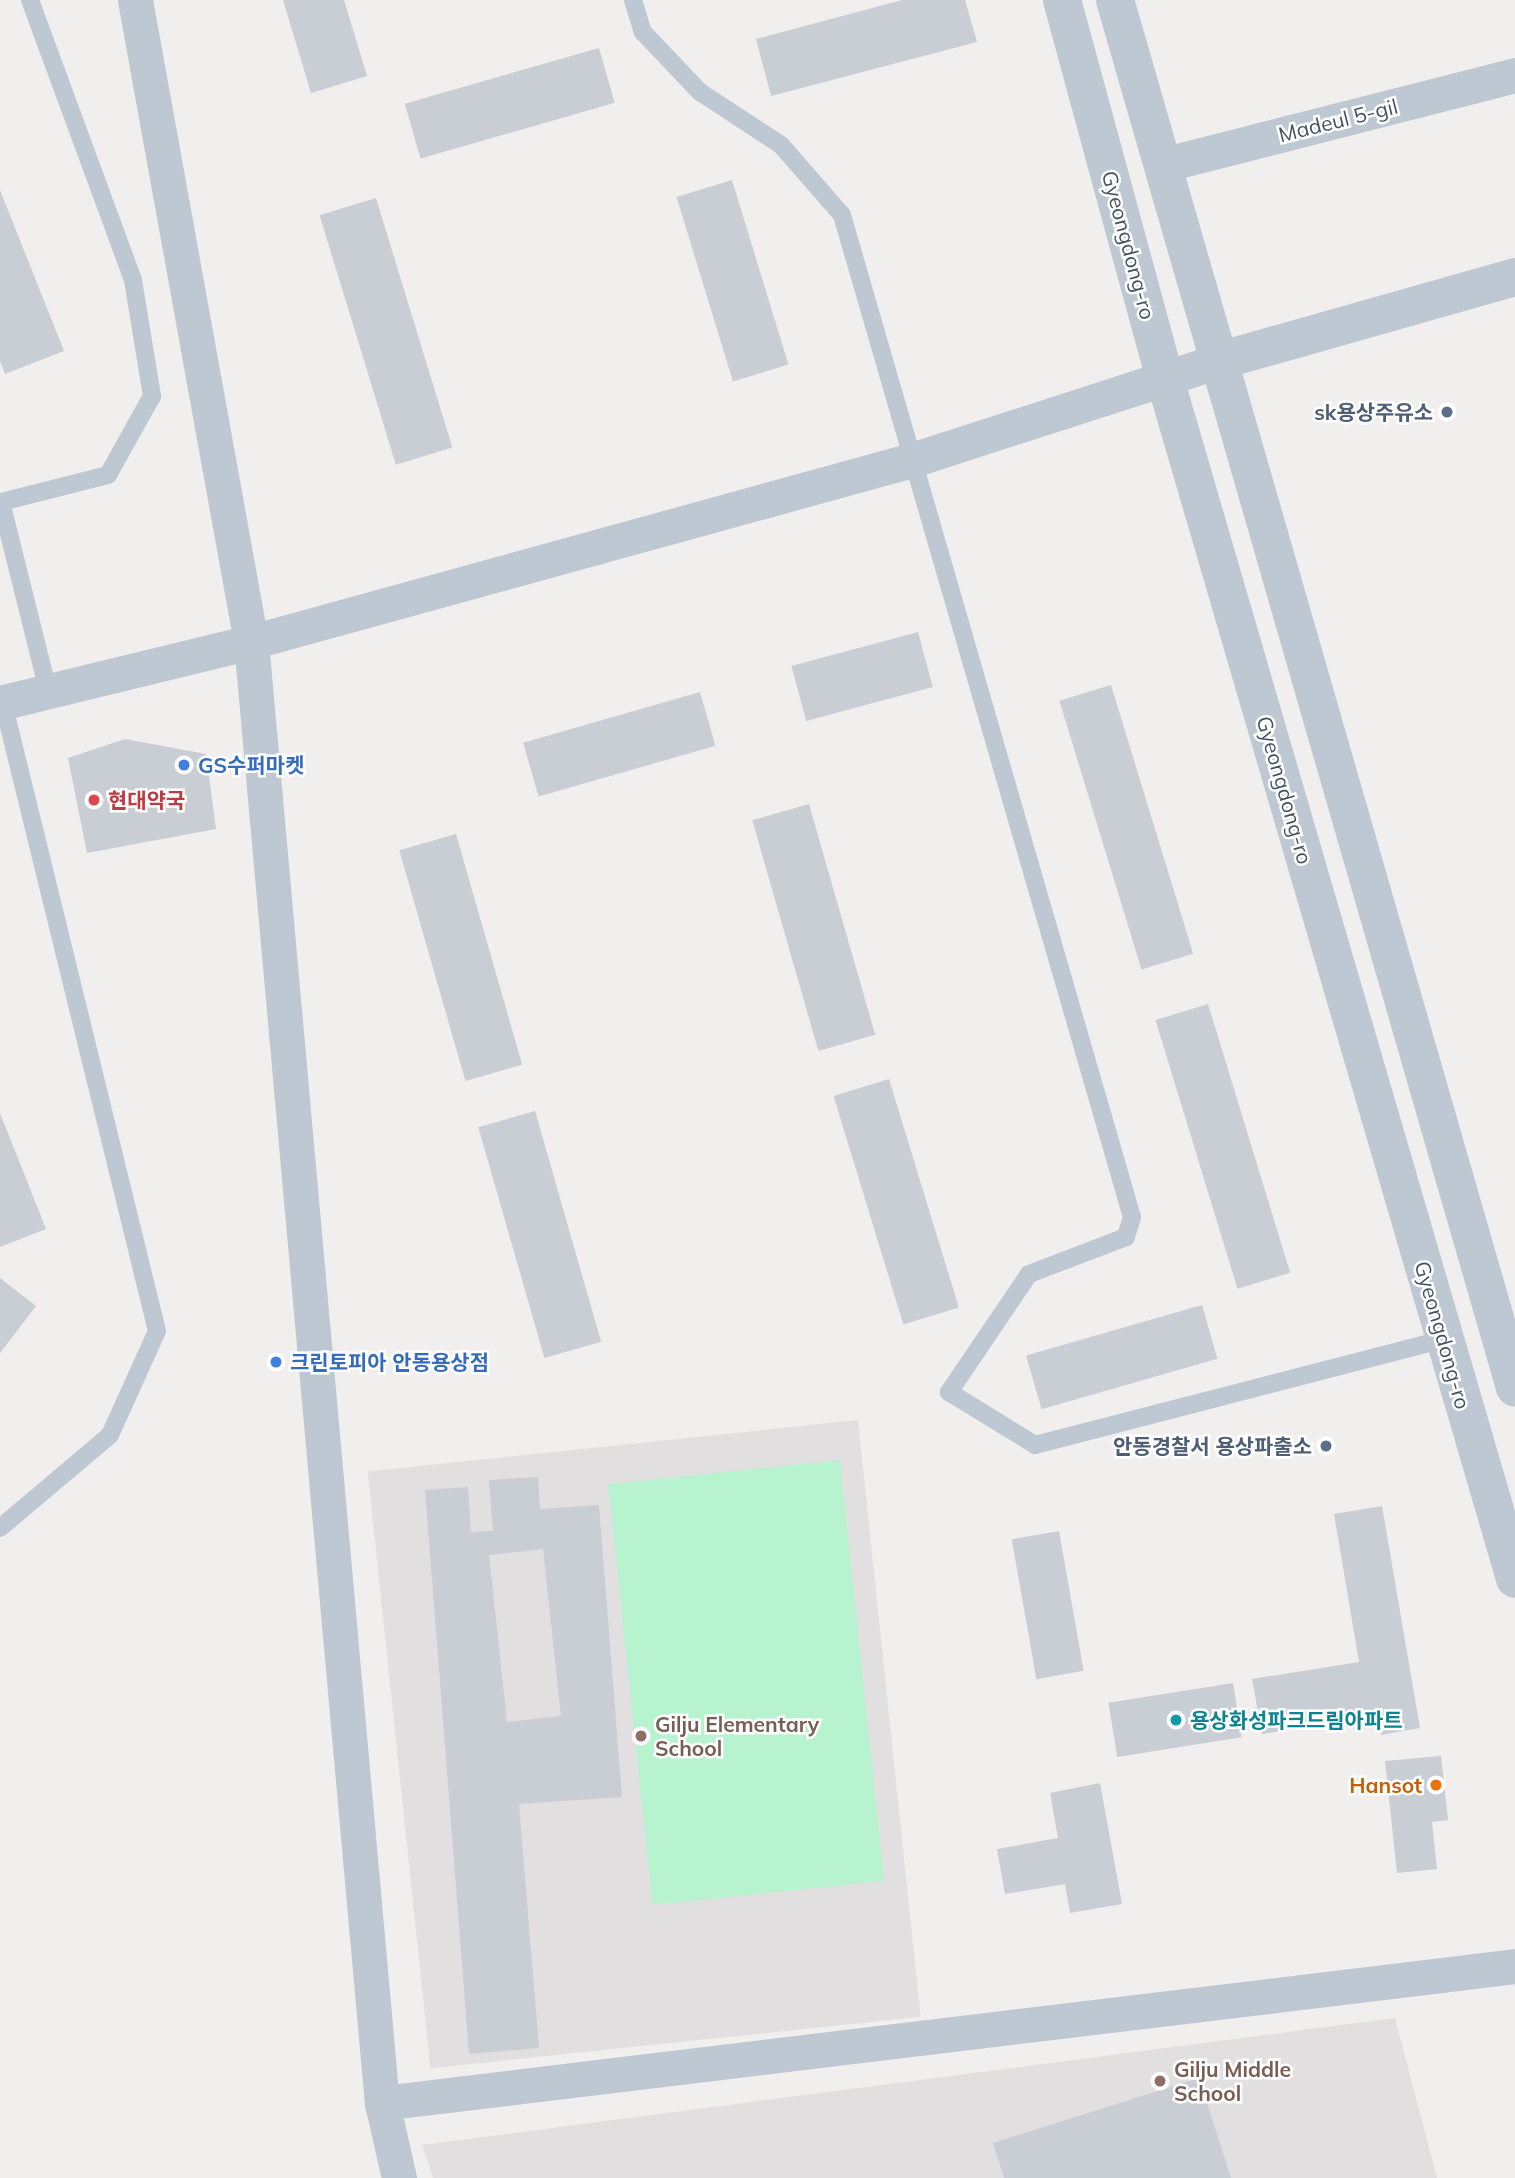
<!DOCTYPE html>
<meta charset="utf-8">
<style>
body{margin:0}
#map{position:relative;width:1515px;height:2178px;overflow:hidden;background:#f1eeee;font-family:Mulish,"Noto Sans KR",sans-serif}
div>[style]{position:absolute}
.education>*{inset:0;background:#e2dfe0;transform-origin:0 0}
.green>*{inset:0;background:#b7f3cf;transform-origin:0 0}
.building>*{inset:0;background:#c9cdd4;transform-origin:0 0}
.service>*{height:18px;margin:-9px;padding:0 9px;transform-origin:9px;border-radius:9px;background:#bdc8d2}
.minor>*{height:35px;margin:-17.5px;padding:0 17.5px;transform-origin:17.5px;border-radius:17.5px;background:#bdc8d2}
.tertiary>*{height:38px;margin:-19px;padding:0 19px;transform-origin:19px;border-radius:19px;background:#bdc8d2}
.dots>*{width:19px;height:19px;translate:-50% -50%;box-sizing:border-box;border:4px solid #fff;border-radius:50%}
span{translate:-50% -50%;white-space:nowrap;text-align:center;line-height:1.15;-webkit-text-stroke:5px #fff;paint-order:stroke}
.street-label{font-size:21px;color:#44515e}
.service-label{font-size:21px;color:#4e5e75;font-weight:700}
.right{translate:-100% -50%;text-align:right}
.shop-label{font-size:21px;color:#366cbe;font-weight:700}
.left{translate:0 -50%;text-align:left}
.health-label{font-size:21px;color:#be3a42;font-weight:700}
.culture-label{font-size:21px;color:#0d838f;font-weight:700}
.education-label{font-size:21px;color:#785e54;font-weight:700}
.food-label{font-size:21px;color:#c56008;font-weight:700}
</style>
<div id="map">
<div class="education">
<div style="left:858px;top:1420px;width:600px;height:493px;rotate:84deg"></div>
<div style="clip-path:polygon(1395px 2018px,1437px 2178px,433px 2178px,422px 2145px)"></div>
</div>
<div class="green">
<div style="left:840px;top:1460px;width:423px;height:233px;rotate:84deg"></div>
</div>
<div class="building">
<div style="clip-path:polygon(283px 0,344px 0,367px 76px,311px 93px)"></div>
<div style="clip-path:polygon(902px 0,965px 0,977px 42px,771px 96px,756px 39px)"></div>
<div style="left:599px;top:48px;width:57px;height:202px;rotate:74deg"></div>
<div style="left:732px;top:180px;width:193px;height:58px;rotate:73deg"></div>
<div style="clip-path:polygon(0 190px,64px 351px,5px 374px,0 361px)"></div>
<div style="left:376px;top:198px;width:261px;height:59px;rotate:73deg"></div>
<div style="left:918px;top:632px;width:57px;height:131px;rotate:75deg"></div>
<div style="left:1111px;top:685px;width:281px;height:54px;rotate:73deg"></div>
<div style="left:700px;top:692px;width:56px;height:184px;rotate:74deg"></div>
<div style="clip-path:polygon(125px 739px,206px 754px,216px 829px,87px 853px,68px 758px)"></div>
<div style="left:809px;top:804px;width:240px;height:59px;rotate:74deg"></div>
<div style="left:456px;top:834px;width:240px;height:59px;rotate:74deg"></div>
<div style="left:1208px;top:1004px;width:281px;height:55px;rotate:73deg"></div>
<div style="left:889px;top:1079px;width:239px;height:58px;rotate:73deg"></div>
<div style="left:535px;top:1111px;width:240px;height:59px;rotate:74deg"></div>
<div style="clip-path:polygon(0 1113px,46px 1229px,0 1247px)"></div>
<div style="clip-path:polygon(0 1278px,36px 1306px,0 1353px)"></div>
<div style="left:1202px;top:1305px;width:56px;height:183px;rotate:74deg"></div>
<div style="clip-path:polygon(evenodd,538px 1477px,540px 1509px,599px 1505px,622px 1797px,519px 1804px,539px 2048px,469px 2054px,425px 1490px,468px 1487px,471px 1532px,493px 1531px,489px 1480px,538px 1477px,543px 1549px,561px 1716px,507px 1722px,489px 1555px,543px 1549px)"></div>
<div style="clip-path:polygon(1382px 1506px,1420px 1728px,1381px 1735px,1377px 1715px,1262px 1734px,1252px 1679px,1359px 1662px,1334px 1514px)"></div>
<div style="left:1059px;top:1531px;width:142px;height:48px;rotate:80deg"></div>
<div style="left:1233px;top:1683px;width:55px;height:126px;rotate:81deg"></div>
<div style="clip-path:polygon(1441px 1756px,1448px 1820px,1432px 1822px,1437px 1869px,1397px 1873px,1385px 1761px)"></div>
<div style="clip-path:polygon(1100px 1783px,1122px 1904px,1070px 1913px,1065px 1884px,1005px 1894px,997px 1849px,1058px 1838px,1050px 1793px)"></div>
<div style="clip-path:polygon(1199px 2078px,1231px 2178px,1004px 2178px,993px 2143px)"></div>
</div>
<div class="service">
<div style="left:30px;top:0;width:298px;rotate:69.8deg"></div>
<div style="left:133px;top:280px;width:118px;rotate:80.7deg"></div>
<div style="left:152px;top:396px;width:90px;rotate:119.1deg"></div>
<div style="left:108px;top:475px;width:110px;rotate:165.8deg"></div>
<div style="left:1px;top:502px;width:195px;rotate:76deg"></div>
<div style="left:633px;top:0;width:34px;rotate:73deg"></div>
<div style="left:643px;top:32px;width:83px;rotate:46.5deg"></div>
<div style="left:700px;top:92px;width:97px;rotate:33.2deg"></div>
<div style="left:781px;top:145px;width:93px;rotate:48.9deg"></div>
<div style="left:842px;top:215px;width:1043px;rotate:73.86deg"></div>
<div style="left:1132px;top:1217px;width:21px;rotate:107deg"></div>
<div style="left:1126px;top:1237px;width:104px;rotate:159.1deg"></div>
<div style="left:1029px;top:1274px;width:143px;rotate:124.1deg"></div>
<div style="left:949px;top:1392px;width:101px;rotate:31.6deg"></div>
<div style="left:1035px;top:1445px;width:423px;rotate:-14.5deg"></div>
<div style="left:0;top:1528px;width:144px;rotate:-40.2deg"></div>
<div style="left:110px;top:1435px;width:114px;rotate:-65.7deg"></div>
<div style="left:157px;top:1331px;width:648px;rotate:-103.76deg"></div>
</div>
<div class="minor">
<div style="left:135px;top:0;width:652px;rotate:79.76deg"></div>
<div style="left:251px;top:642px;width:1467px;rotate:84.88deg"></div>
<div style="left:382px;top:2103px;width:1141px;rotate:-6.89deg"></div>
<div style="left:1162px;top:165px;width:364px;rotate:-14.3deg"></div>
<div style="left:0;top:703px;width:258px;rotate:-13.7deg"></div>
<div style="left:251px;top:642px;width:686px;rotate:-15.39deg"></div>
<div style="left:912px;top:460px;width:318px;rotate:-17.9deg"></div>
<div style="left:382px;top:2103px;width:77px;rotate:77.2deg"></div>
</div>
<div class="tertiary">
<div style="left:1062px;top:0;width:390px;rotate:74.8deg"></div>
<div style="left:1164px;top:376px;width:1253px;rotate:73.73deg"></div>
<div style="left:1115px;top:0;width:1444px;rotate:73.92deg"></div>
<div style="left:1215px;top:362px;width:312px;rotate:-15.8deg"></div>
</div>
<div class="dots">
<div style="left:1447px;top:412px;background:#5c6f8a"></div>
<div style="left:184px;top:765px;background:#3f7fe0"></div>
<div style="left:94px;top:800px;background:#e0444e"></div>
<div style="left:276px;top:1362px;background:#3f7fe0"></div>
<div style="left:1326px;top:1446px;background:#5c6f8a"></div>
<div style="left:1176px;top:1720px;background:#0f9aa8"></div>
<div style="left:641px;top:1736px;background:#8d6e63"></div>
<div style="left:1436px;top:1785px;background:#e8710a"></div>
<div style="left:1160px;top:2081px;background:#8d6e63"></div>
</div>
<div class="street-label">
<span style="left:1338px;top:120px;rotate:-14deg">Madeul 5-gil</span>
<span style="left:1129px;top:245px;rotate:75deg">Gyeongdong-ro</span>
<span style="left:1285px;top:790px;rotate:74deg">Gyeongdong-ro</span>
<span style="left:1443px;top:1335px;rotate:74deg">Gyeongdong-ro</span>
</div>
<div class="service-label">
<span class="right" style="left:1433px;top:412px">sk용상주유소</span>
<span class="right" style="left:1312px;top:1446px">안동경찰서 용상파출소</span>
</div>
<div class="shop-label">
<span class="left" style="left:198px;top:765px">GS수퍼마켓</span>
<span class="left" style="left:290px;top:1362px">크린토피아 안동용상점</span>
</div>
<div class="health-label">
<span class="left" style="left:108px;top:800px">현대약국</span>
</div>
<div class="culture-label">
<span class="left" style="left:1190px;top:1720px">용상화성파크드림아파트</span>
</div>
<div class="education-label">
<span class="left" style="left:655px;top:1736px">Gilju Elementary<br>School</span>
<span class="left" style="left:1174px;top:2081px">Gilju Middle<br>School</span>
</div>
<div class="food-label">
<span class="right" style="left:1422px;top:1785px">Hansot</span>
</div>
</div>
